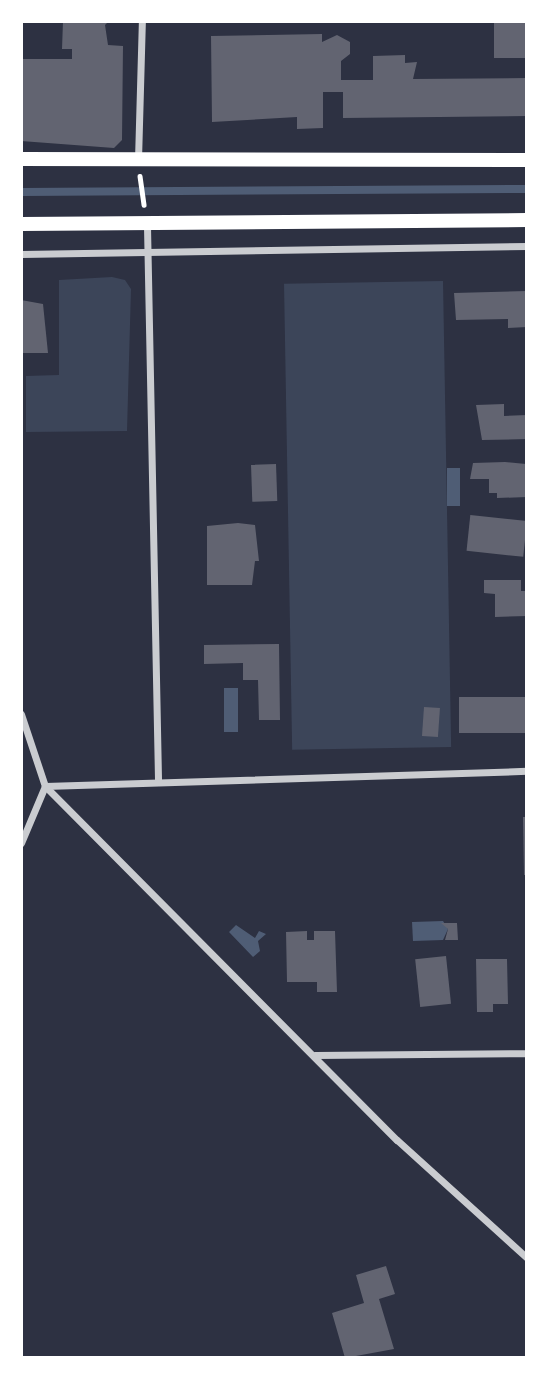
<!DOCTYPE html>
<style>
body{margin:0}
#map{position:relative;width:548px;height:1379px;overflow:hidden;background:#2d3142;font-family:Commissioner,sans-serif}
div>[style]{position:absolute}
.green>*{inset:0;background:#3c4559;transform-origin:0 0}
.water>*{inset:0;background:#4f5d75;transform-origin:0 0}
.stream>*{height:8px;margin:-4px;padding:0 4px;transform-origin:4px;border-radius:4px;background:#4f5d75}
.building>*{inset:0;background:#626471;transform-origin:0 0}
.path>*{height:4.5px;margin:-2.25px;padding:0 2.25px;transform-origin:2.25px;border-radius:2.25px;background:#fff}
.minor>*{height:7px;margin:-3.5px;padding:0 3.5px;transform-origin:3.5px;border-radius:3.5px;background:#caccd0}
.secondary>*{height:14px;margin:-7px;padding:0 7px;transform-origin:7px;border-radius:7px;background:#fff}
span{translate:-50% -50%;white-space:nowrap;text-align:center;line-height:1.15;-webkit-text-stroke:7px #fff;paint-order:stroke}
.frame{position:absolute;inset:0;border:23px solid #fff;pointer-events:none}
</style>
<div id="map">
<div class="green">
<div style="clip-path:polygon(112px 277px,125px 280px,131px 289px,127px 431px,26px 432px,26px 376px,59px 375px,59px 280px)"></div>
<div style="left:443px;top:281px;width:466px;height:159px;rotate:89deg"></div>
</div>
<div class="water">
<div style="left:447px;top:468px;width:13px;height:38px"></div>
<div style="left:224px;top:688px;width:14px;height:44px"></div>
<div style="clip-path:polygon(443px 921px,448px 929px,443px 940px,413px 941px,412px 922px)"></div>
<div style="clip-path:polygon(236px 925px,255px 938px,259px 931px,266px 934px,258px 941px,260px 951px,253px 957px,229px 932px)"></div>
</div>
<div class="stream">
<div style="left:21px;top:192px;width:506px;rotate:-0.34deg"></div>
</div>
<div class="building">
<div style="clip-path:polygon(63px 21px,109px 21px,105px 25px,108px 45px,123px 46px,122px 140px,114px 148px,21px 141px,21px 59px,72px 59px,72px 49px,62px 49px)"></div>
<div style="left:494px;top:21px;width:33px;height:37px"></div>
<div style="clip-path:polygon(322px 34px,322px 42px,337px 35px,350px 42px,350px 54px,341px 61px,341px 80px,373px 80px,373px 56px,405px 55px,405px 63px,417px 62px,413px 79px,527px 78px,527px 116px,343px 118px,343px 92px,323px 92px,323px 128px,297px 129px,297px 117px,212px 122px,211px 36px)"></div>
<div style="clip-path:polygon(527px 291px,527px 327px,508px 328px,508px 319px,456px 320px,454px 293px)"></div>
<div style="clip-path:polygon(21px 300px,43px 304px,48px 353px,21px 353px)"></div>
<div style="clip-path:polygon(504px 404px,504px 416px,527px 415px,527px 439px,482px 440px,476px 405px)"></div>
<div style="clip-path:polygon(505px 462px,526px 464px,527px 497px,497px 498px,497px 493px,489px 493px,489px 479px,470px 479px,473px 463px)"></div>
<div style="left:276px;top:464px;width:37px;height:25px;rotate:88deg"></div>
<div style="left:527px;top:521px;width:36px;height:57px;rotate:96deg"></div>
<div style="clip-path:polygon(238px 523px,255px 525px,259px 561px,255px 561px,252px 585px,207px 585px,207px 526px)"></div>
<div style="clip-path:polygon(484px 580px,521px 580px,521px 591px,527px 591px,527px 616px,495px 617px,495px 594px,484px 593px)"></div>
<div style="clip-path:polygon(279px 644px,280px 720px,259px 720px,258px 680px,243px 680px,243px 663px,204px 664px,204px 645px)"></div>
<div style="left:527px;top:697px;width:36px;height:68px;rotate:90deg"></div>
<div style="left:424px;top:707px;width:16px;height:29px;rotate:4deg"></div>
<div style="clip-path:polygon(523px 817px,527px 817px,527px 875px,524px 875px)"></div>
<div style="clip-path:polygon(441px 923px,457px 923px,458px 940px,445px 940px,448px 929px)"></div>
<div style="clip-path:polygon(307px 931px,307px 940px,314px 940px,314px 931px,335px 931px,337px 992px,317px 992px,317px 982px,287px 982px,286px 932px)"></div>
<div style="left:446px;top:956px;width:48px;height:31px;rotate:84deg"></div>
<div style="clip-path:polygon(476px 959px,507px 959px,508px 1004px,493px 1004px,493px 1012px,477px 1012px)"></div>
<div style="clip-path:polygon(386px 1266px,395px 1294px,379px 1299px,394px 1349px,345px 1358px,332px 1313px,364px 1303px,356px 1275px)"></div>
</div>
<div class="path">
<div style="left:140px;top:176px;width:29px;rotate:82deg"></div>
</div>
<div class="minor">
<div style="left:138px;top:160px;width:139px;rotate:-88.4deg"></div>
<div style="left:147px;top:226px;width:555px;rotate:88.86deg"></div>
<div style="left:21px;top:254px;width:506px;rotate:-0.91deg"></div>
<div style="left:21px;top:714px;width:76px;rotate:71.6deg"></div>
<div style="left:45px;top:786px;width:499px;rotate:45.2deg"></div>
<div style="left:397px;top:1140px;width:176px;rotate:42.2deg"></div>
<div style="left:45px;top:786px;width:482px;rotate:-1.8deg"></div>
<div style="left:21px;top:843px;width:62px;rotate:-67.2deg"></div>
<div style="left:315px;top:1055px;width:212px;rotate:-0.5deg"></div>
</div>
<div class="secondary">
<div style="left:21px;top:159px;width:506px;rotate:0.11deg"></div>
<div style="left:21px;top:224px;width:506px;rotate:-0.45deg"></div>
</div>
<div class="frame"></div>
</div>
